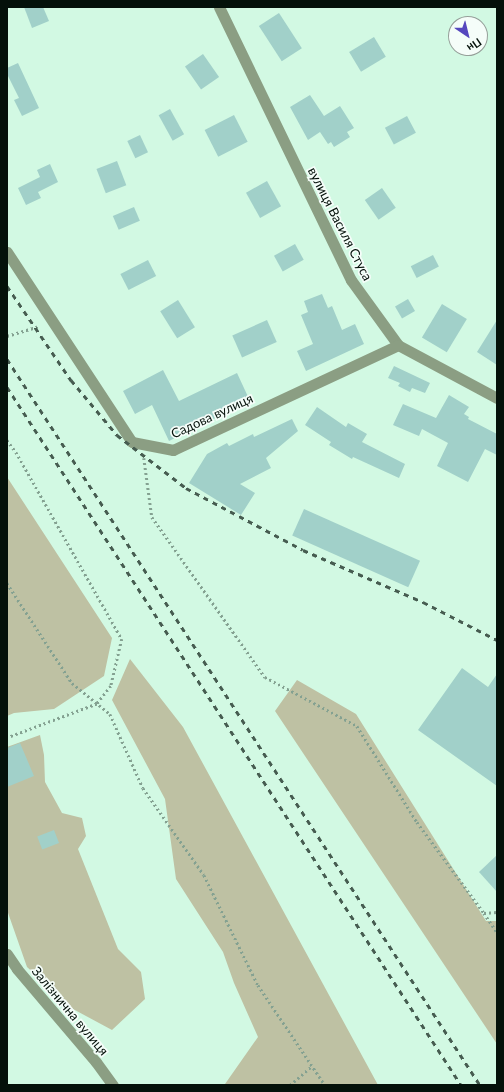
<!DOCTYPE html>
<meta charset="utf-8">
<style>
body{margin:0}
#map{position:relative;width:504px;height:1092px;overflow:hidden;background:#d2f9e3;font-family:Lato,sans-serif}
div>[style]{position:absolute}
.forest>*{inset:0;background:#bec1a3}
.building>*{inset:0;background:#a1d0c9;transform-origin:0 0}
.path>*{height:2.5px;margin-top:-1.25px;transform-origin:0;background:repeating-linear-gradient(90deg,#84a191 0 2px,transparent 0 5px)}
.minor>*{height:11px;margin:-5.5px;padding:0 5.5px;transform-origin:5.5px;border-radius:5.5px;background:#8b9e83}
.rail>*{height:3px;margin-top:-1.5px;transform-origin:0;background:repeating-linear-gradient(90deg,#465c50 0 5px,transparent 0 10px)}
span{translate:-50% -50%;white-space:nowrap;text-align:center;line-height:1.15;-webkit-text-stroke:3.5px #f5fdf9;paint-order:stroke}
.street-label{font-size:13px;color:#04110a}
.frame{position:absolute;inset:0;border:8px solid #04110a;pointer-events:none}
.north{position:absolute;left:448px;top:16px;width:40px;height:40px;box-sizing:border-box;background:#f5fdf9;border:1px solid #959f99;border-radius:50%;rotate:145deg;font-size:11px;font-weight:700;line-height:16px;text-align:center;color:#04110a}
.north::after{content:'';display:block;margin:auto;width:14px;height:18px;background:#5547be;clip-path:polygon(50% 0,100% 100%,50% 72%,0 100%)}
</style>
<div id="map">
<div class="forest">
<div style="clip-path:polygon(7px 477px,112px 638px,104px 676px,54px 709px,14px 713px,7px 716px)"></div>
<div style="clip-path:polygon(130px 659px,183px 727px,378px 1085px,225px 1084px,258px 1037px,234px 983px,223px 952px,176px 879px,165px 799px,112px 700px)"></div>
<div style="clip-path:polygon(297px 680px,356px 714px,486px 921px,497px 921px,497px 1044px,275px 711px)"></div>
<div style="clip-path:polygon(40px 735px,44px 755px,45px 782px,62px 813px,82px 818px,86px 836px,78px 849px,118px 949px,141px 972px,145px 999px,112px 1030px,73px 1009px,27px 967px,7px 910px,7px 747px)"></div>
</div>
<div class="building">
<div style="clip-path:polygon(24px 7px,43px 7px,49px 21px,32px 28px)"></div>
<div style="left:279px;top:13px;width:42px;height:24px;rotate:57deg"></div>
<div style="left:374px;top:37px;width:23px;height:29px;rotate:59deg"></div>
<div style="left:203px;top:54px;width:28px;height:22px;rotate:55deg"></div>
<div style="clip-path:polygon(18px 63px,39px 108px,22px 116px,14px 100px,19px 98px,7px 74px,7px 68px)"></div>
<div style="clip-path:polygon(310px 95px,324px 116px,340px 106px,354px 128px,347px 132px,350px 137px,334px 147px,331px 142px,328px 144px,320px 132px,308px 140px,290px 107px)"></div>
<div style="left:170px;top:109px;width:29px;height:13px;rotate:61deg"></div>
<div style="left:234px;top:115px;width:30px;height:33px;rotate:63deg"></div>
<div style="left:407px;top:116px;width:19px;height:25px;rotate:62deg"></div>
<div style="left:140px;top:135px;width:19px;height:14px;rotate:65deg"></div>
<div style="left:117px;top:161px;width:26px;height:22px;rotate:69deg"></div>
<div style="clip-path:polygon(50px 164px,58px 182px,38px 192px,41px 198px,26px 205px,18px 188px,40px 177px,37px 170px)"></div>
<div style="left:267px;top:181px;width:29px;height:24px;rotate:61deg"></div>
<div style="left:382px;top:188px;width:24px;height:21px;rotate:55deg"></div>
<div style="left:134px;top:207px;width:15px;height:23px;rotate:67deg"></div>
<div style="left:295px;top:244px;width:18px;height:24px;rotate:61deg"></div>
<div style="left:433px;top:255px;width:13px;height:25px;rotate:63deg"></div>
<div style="left:148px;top:260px;width:18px;height:31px;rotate:63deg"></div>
<div style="clip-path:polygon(322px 294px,328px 308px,332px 306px,342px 330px,355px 324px,364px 344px,306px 371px,297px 351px,313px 344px,301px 315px,308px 312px,304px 301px)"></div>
<div style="left:408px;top:299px;width:14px;height:15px;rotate:60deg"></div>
<div style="left:178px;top:300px;width:32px;height:21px;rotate:58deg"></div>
<div style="left:442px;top:304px;width:29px;height:39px;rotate:31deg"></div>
<div style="left:267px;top:320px;width:24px;height:38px;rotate:66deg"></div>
<div style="clip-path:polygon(497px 320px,497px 365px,477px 352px)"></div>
<div style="clip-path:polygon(394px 366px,430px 383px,425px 393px,412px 388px,410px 392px,398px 386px,400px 383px,388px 378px)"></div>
<div style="clip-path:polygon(163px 370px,179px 401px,237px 373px,250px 401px,169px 441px,152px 405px,135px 414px,123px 391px)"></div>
<div style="clip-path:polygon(449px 395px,469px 407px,464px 414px,469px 417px,468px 419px,497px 434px,497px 455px,485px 449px,468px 482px,437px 466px,448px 443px,422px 429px,419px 436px,393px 425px,403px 404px,436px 418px)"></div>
<div style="clip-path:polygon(317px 407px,346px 427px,348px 423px,367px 434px,362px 442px,405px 464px,399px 478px,353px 457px,352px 459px,329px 445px,331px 442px,305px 425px)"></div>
<div style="clip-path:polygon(292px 419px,298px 431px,266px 458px,271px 468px,240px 484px,255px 493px,241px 515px,189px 483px,207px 454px,227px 443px,229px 446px,253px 434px,254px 437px)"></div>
<div style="left:304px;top:509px;width:127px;height:29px;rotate:24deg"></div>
<div style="clip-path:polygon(462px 668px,488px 687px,497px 674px,497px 786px,418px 730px)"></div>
<div style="clip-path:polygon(20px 743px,34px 776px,7px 787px,7px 748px)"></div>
<div style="left:54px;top:830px;width:14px;height:18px;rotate:69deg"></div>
<div style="clip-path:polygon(497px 855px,497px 892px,479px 872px)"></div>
</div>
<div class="path">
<div style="left:7px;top:336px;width:34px;rotate:-17deg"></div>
<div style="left:7px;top:440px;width:15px;rotate:53deg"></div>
<div style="left:16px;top:452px;width:215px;rotate:60.5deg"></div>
<div style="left:122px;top:639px;width:48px;rotate:103.2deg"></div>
<div style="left:111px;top:686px;width:23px;rotate:128deg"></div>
<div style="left:97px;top:704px;width:96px;rotate:159.3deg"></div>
<div style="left:144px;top:458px;width:60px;rotate:82.3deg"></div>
<div style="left:152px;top:517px;width:196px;rotate:54.8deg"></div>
<div style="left:265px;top:677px;width:104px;rotate:28deg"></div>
<div style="left:357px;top:726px;width:113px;rotate:58deg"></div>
<div style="left:417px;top:822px;width:113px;rotate:53.6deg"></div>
<div style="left:484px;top:913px;width:13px;rotate:-4deg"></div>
<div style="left:7px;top:583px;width:119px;rotate:57deg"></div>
<div style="left:72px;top:683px;width:49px;rotate:39.2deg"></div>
<div style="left:110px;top:714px;width:81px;rotate:66deg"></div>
<div style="left:143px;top:788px;width:106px;rotate:55deg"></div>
<div style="left:204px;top:875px;width:123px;rotate:63.9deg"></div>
<div style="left:258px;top:985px;width:120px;rotate:56.2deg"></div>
<div style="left:484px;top:913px;width:23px;rotate:56deg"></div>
<div style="left:290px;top:1085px;width:29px;rotate:-41deg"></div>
</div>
<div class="minor">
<div style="left:219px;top:7px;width:303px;rotate:64.2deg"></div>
<div style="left:351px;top:280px;width:80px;rotate:54.1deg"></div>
<div style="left:398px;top:345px;width:112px;rotate:28.2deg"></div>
<div style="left:7px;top:252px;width:227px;rotate:56.7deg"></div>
<div style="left:132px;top:442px;width:42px;rotate:11deg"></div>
<div style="left:173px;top:450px;width:248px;rotate:-25deg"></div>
<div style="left:7px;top:954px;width:18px;rotate:56deg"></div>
<div style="left:17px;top:969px;width:122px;rotate:49.7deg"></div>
<div style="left:96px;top:1062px;width:29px;rotate:54deg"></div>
</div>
<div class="rail">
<div style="left:7px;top:286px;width:114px;rotate:55.8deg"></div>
<div style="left:71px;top:380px;width:72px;rotate:50.1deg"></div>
<div style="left:117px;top:435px;width:87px;rotate:37.5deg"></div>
<div style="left:186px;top:488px;width:132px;rotate:27.9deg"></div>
<div style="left:303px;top:550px;width:131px;rotate:23.4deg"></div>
<div style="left:423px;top:602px;width:83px;rotate:27.2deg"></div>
<div style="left:7px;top:359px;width:866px;rotate:56.92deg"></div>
<div style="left:7px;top:387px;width:833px;rotate:56.96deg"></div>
</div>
<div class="street-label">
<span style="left:340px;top:224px;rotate:63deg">вулиця Василя Стуса</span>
<span style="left:212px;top:416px;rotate:-25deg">Садова вулиця</span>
<span style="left:70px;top:1011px;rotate:50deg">Залізнична вулиця</span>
</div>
<div class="frame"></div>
<div class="north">Пн</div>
</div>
